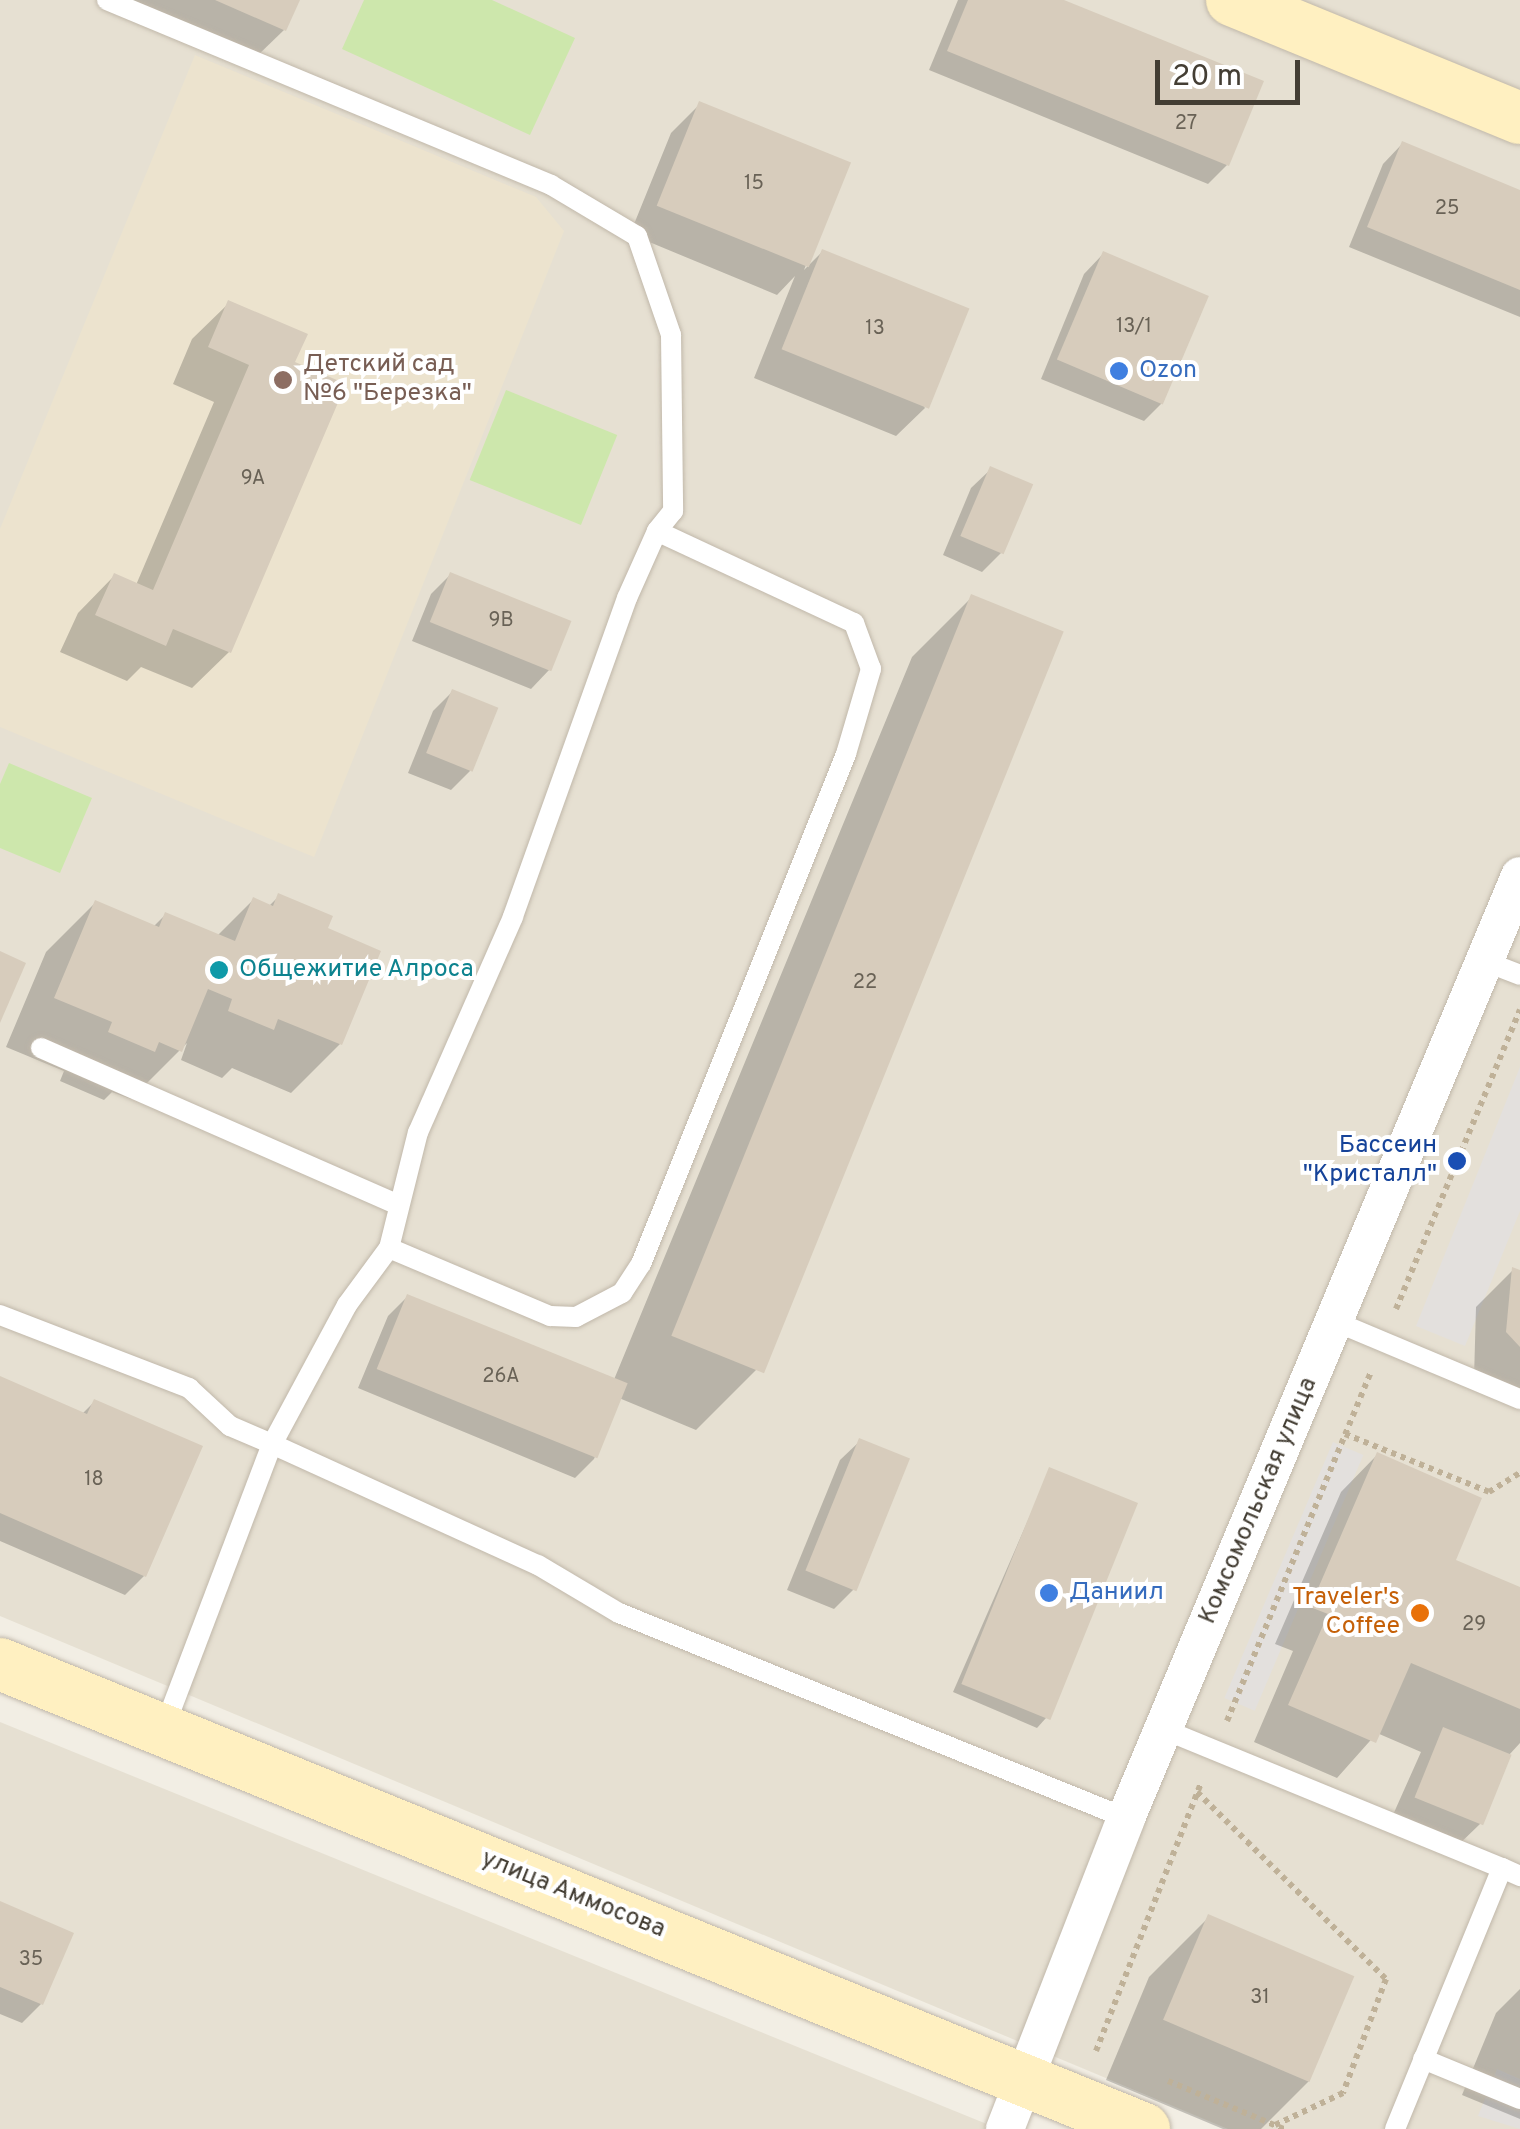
<!DOCTYPE html>
<meta charset="utf-8">
<style>
body{margin:0}
#map{position:relative;width:1520px;height:2129px;overflow:hidden;background:#f2eee4;font-family:Overpass,sans-serif}
div>[style]{position:absolute}
.residential>*{inset:0;background:#e6e0d2}
.education>*{inset:0;background:#ece3ce}
.green>*{inset:0;background:#cde7ac;transform-origin:0 0}
.parking>*{inset:0;background:#e3e0dd;transform-origin:0 0}
.shadow>*{inset:0;background:#0003}
.building>*{inset:0;background:#d7ccbc;transform-origin:0 0}
.path>*{height:6px;margin-top:-3px;transform-origin:0;background:repeating-linear-gradient(90deg,#bfb198 0 5px,transparent 0 10px)}
.roads{filter:drop-shadow(0 0 2px #c1b8aa) drop-shadow(0 0 2px #c1b8aa)}
.service>*{height:20px;margin:-10px;padding:0 10px;transform-origin:10px;border-radius:10px;background:#fff}
.minor>*{height:38px;margin:-19px;padding:0 19px;transform-origin:19px;border-radius:19px;background:#fff}
.secondary>*{height:52px;margin:-26px;padding:0 26px;transform-origin:26px;border-radius:26px;background:#fff0c1}
.dots>*{width:28px;height:28px;translate:-50% -50%;box-sizing:border-box;border:5px solid #fff;border-radius:50%}
span{translate:-50% -50%;white-space:nowrap;text-align:center;line-height:1.15;-webkit-text-stroke:8px #fff;paint-order:stroke}
.number-label{font-size:20px;color:#696256}
.number-label span{-webkit-text-stroke-width:0}
.education-label{font-size:25px;color:#785e54}
.left{translate:0 -50%;text-align:left}
.shop-label{font-size:25px;color:#366cbe}
.culture-label{font-size:25px;color:#0d838f}
.transit-label{font-size:25px;color:#164399}
.right{translate:-100% -50%;text-align:right}
.street-label{font-size:25px;color:#443e34}
.food-label{font-size:25px;color:#c56008}
.scale{position:absolute;left:1155px;top:60px;width:145px;height:45px;box-sizing:border-box;border:5px solid #443e34;border-top:0;padding-left:12px;font-size:30px;line-height:35px;white-space:nowrap;color:#443e34;-webkit-text-stroke:8px #fff;paint-order:stroke}
</style>
<div id="map">
<div class="residential">
<div style="clip-path:polygon(0 0,1520px 0,1520px 2129px,1228px 2129px,0 1616px)"></div>
<div style="clip-path:polygon(0 1722px,999px 2129px,0 2129px)"></div>
</div>
<div class="education">
<div style="clip-path:polygon(195px 55px,536px 197px,564px 231px,314px 857px,0 727px,0 529px)"></div>
</div>
<div class="green">
<div style="clip-path:polygon(364px 0,492px 0,575px 38px,530px 135px,342px 49px)"></div>
<div style="left:506px;top:390px;width:120px;height:97px;rotate:22deg"></div>
<div style="clip-path:polygon(9px 763px,92px 798px,60px 873px,0 848px,0 784px)"></div>
</div>
<div class="parking">
<div style="clip-path:polygon(1520px 1067px,1520px 1211px,1465px 1346px,1416px 1326px)"></div>
<div style="left:1333px;top:1442px;width:33px;height:278px;rotate:23deg"></div>
<div style="clip-path:polygon(1497px 2069px,1520px 2079px,1520px 2129px,1478px 2116px)"></div>
</div>
<div class="shadow">
<div style="clip-path:polygon(131px 0,297px 0,284px 30px,255px 58px)"></div>
<div style="clip-path:polygon(958px 0,1058px 0,1227px 165px,1208px 184px,929px 70px)"></div>
<div style="clip-path:polygon(700px 104px,847px 164px,804px 270px,822px 252px,925px 408px,896px 436px,754px 378px,795px 276px,777px 295px,630px 234px,671px 133px)"></div>
<div style="clip-path:polygon(1402px 144px,1520px 192px,1520px 317px,1349px 247px,1383px 164px)"></div>
<div style="clip-path:polygon(1103px 254px,1163px 402px,1144px 421px,1041px 379px,1084px 274px)"></div>
<div style="clip-path:polygon(229px 303px,292px 364px,229px 652px,192px 688px,141px 667px,127px 681px,60px 652px,78px 613px,114px 576px,136px 585px,214px 402px,173px 384px,192px 339px)"></div>
<div style="clip-path:polygon(991px 469px,1001px 553px,982px 572px,943px 555px,971px 488px)"></div>
<div style="clip-path:polygon(450px 575px,550px 669px,531px 689px,412px 641px,431px 594px)"></div>
<div style="clip-path:polygon(972px 597px,756px 1370px,696px 1430px,619px 1398px,594px 1459px,575px 1478px,358px 1388px,388px 1316px,407px 1297px,613px 1382px,912px 657px)"></div>
<div style="clip-path:polygon(452px 692px,470px 771px,451px 790px,408px 773px,433px 711px)"></div>
<div style="clip-path:polygon(279px 896px,324px 929px,340px 1044px,291px 1093px,232px 1068px,222px 1078px,181px 1060px,187px 1043px,131px 1099px,112px 1092px,104px 1100px,60px 1081px,64px 1071px,6px 1047px,46px 952px,95px 903px,153px 927px,165px 915px,217px 936px,253px 900px,269px 906px)"></div>
<div style="clip-path:polygon(1513px 1270px,1520px 1273px,1520px 1402px,1474px 1378px,1476px 1307px)"></div>
<div style="clip-path:polygon(0 1379px,81px 1415px,94px 1402px,144px 1576px,125px 1595px,0 1541px)"></div>
<div style="clip-path:polygon(860px 1441px,853px 1590px,834px 1609px,787px 1590px,840px 1460px)"></div>
<div style="clip-path:polygon(1377px 1455px,1448px 1570px,1520px 1590px,1520px 1743px,1509px 1755px,1480px 1824px,1451px 1852px,1388px 1826px,1421px 1752px,1377px 1733px,1337px 1778px,1254px 1742px,1293px 1651px,1275px 1644px,1341px 1492px)"></div>
<div style="clip-path:polygon(1050px 1470px,1046px 1718px,1037px 1728px,953px 1692px)"></div>
<div style="clip-path:polygon(0 1904px,41px 2004px,22px 2023px,0 2014px)"></div>
<div style="clip-path:polygon(1209px 1917px,1310px 2080px,1261px 2129px,1223px 2129px,1106px 2080px,1149px 1977px)"></div>
<div style="clip-path:polygon(1520px 1989px,1520px 2119px,1462px 2095px,1496px 2013px)"></div>
</div>
<div class="building">
<div style="clip-path:polygon(215px 0,300px 0,286px 31px)"></div>
<div style="clip-path:polygon(968px 0,1064px 0,1264px 81px,1229px 166px,947px 51px)"></div>
<div style="left:699px;top:101px;width:164px;height:113px;rotate:22deg"></div>
<div style="clip-path:polygon(1402px 141px,1520px 190px,1520px 290px,1367px 227px)"></div>
<div style="left:822px;top:249px;width:159px;height:108px;rotate:22deg"></div>
<div style="left:1103px;top:251px;width:115px;height:118px;rotate:23deg"></div>
<div style="clip-path:polygon(228px 300px,308px 334px,295px 362px,346px 384px,231px 653px,173px 629px,166px 646px,95px 615px,114px 573px,153px 590px,249px 365px,208px 347px)"></div>
<div style="left:990px;top:466px;width:47px;height:76px;rotate:23deg"></div>
<div style="left:450px;top:572px;width:131px;height:54px;rotate:22deg"></div>
<div style="left:971px;top:594px;width:100px;height:800px;rotate:22deg"></div>
<div style="left:452px;top:689px;width:50px;height:69px;rotate:22deg"></div>
<div style="clip-path:polygon(278px 893px,333px 916px,328px 928px,381px 951px,342px 1045px,278px 1019px,274px 1030px,228px 1011px,232px 999px,208px 989px,182px 1052px,159px 1042px,155px 1052px,108px 1032px,112px 1022px,54px 998px,95px 900px,159px 927px,165px 912px,235px 941px,253px 897px,273px 906px)"></div>
<div style="clip-path:polygon(0 951px,26px 963px,0 1023px)"></div>
<div style="clip-path:polygon(1512px 1267px,1520px 1270px,1520px 1347px,1506px 1332px)"></div>
<div style="left:407px;top:1294px;width:238px;height:81px;rotate:22deg"></div>
<div style="clip-path:polygon(0 1376px,87px 1414px,94px 1399px,203px 1446px,146px 1577px,0 1513px)"></div>
<div style="left:859px;top:1438px;width:55px;height:143px;rotate:22deg"></div>
<div style="clip-path:polygon(1377px 1452px,1482px 1498px,1456px 1560px,1520px 1587px,1520px 1709px,1411px 1663px,1376px 1743px,1288px 1705px,1328px 1614px,1310px 1607px)"></div>
<div style="left:1049px;top:1467px;width:96px;height:234px;rotate:22deg"></div>
<div style="left:1443px;top:1727px;width:74px;height:76px;rotate:22deg"></div>
<div style="clip-path:polygon(0 1901px,74px 1933px,43px 2005px,0 1987px)"></div>
<div style="left:1208px;top:1914px;width:159px;height:115px;rotate:23deg"></div>
</div>
<div class="path">
<div style="left:1396px;top:1309px;width:324px;rotate:-67.5deg"></div>
<div style="left:1345px;top:1434px;width:155px;rotate:21.9deg"></div>
<div style="left:1489px;top:1492px;width:36px;rotate:-32deg"></div>
<div style="left:1227px;top:1721px;width:378px;rotate:-67.6deg"></div>
<div style="left:1197px;top:1792px;width:266px;rotate:44.7deg"></div>
<div style="left:1386px;top:1979px;width:122px;rotate:110.7deg"></div>
<div style="left:1343px;top:2093px;width:75px;rotate:154.8deg"></div>
<div style="left:1096px;top:2051px;width:288px;rotate:-68.6deg"></div>
<div style="left:1168px;top:2081px;width:126px;rotate:22.5deg"></div>
</div>
<div class="roads">
<div class="service">
<div style="left:107px;top:0;width:481px;rotate:22.6deg"></div>
<div style="left:551px;top:185px;width:100px;rotate:30.7deg"></div>
<div style="left:637px;top:236px;width:105px;rotate:71deg"></div>
<div style="left:671px;top:335px;width:176px;rotate:89.3deg"></div>
<div style="left:673px;top:511px;width:26px;rotate:129deg"></div>
<div style="left:657px;top:531px;width:73px;rotate:114.1deg"></div>
<div style="left:627px;top:598px;width:339px;rotate:109.7deg"></div>
<div style="left:513px;top:917px;width:235px;rotate:113.8deg"></div>
<div style="left:418px;top:1132px;width:120px;rotate:104deg"></div>
<div style="left:389px;top:1248px;width:71px;rotate:126.4deg"></div>
<div style="left:347px;top:1305px;width:158px;rotate:118.3deg"></div>
<div style="left:272px;top:1444px;width:292px;rotate:24.5deg"></div>
<div style="left:538px;top:1565px;width:94px;rotate:30.7deg"></div>
<div style="left:619px;top:1613px;width:547px;rotate:22.02deg"></div>
<div style="left:1484px;top:961px;width:39px;rotate:21deg"></div>
<div style="left:41px;top:1048px;width:388px;rotate:23.7deg"></div>
<div style="left:389px;top:1248px;width:175px;rotate:22.9deg"></div>
<div style="left:550px;top:1316px;width:26px;rotate:2deg"></div>
<div style="left:576px;top:1317px;width:52px;rotate:-27.6deg"></div>
<div style="left:622px;top:1293px;width:35px;rotate:-57deg"></div>
<div style="left:641px;top:1264px;width:550px;rotate:-68.1deg"></div>
<div style="left:846px;top:754px;width:89px;rotate:-73.6deg"></div>
<div style="left:871px;top:669px;width:49px;rotate:-110.3deg"></div>
<div style="left:854px;top:623px;width:217px;rotate:-155deg"></div>
<div style="left:0;top:1315px;width:203px;rotate:21.1deg"></div>
<div style="left:189px;top:1388px;width:56px;rotate:42.8deg"></div>
<div style="left:230px;top:1426px;width:46px;rotate:23.2deg"></div>
<div style="left:272px;top:1444px;width:304px;rotate:110.8deg"></div>
<div style="left:1334px;top:1321px;width:202px;rotate:22.8deg"></div>
<div style="left:1163px;top:1729px;width:366px;rotate:22.3deg"></div>
<div style="left:1423px;top:2059px;width:105px;rotate:22.4deg"></div>
<div style="left:1395px;top:2129px;width:282px;rotate:-67.7deg"></div>
<div style="left:1502px;top:1868px;width:20px;rotate:24deg"></div>
</div>
<div class="minor">
<div style="left:1005px;top:2129px;width:334px;rotate:-68.7deg"></div>
<div style="left:1126px;top:1818px;width:1021px;rotate:-67.3deg"></div>
</div>
<div class="secondary">
<div style="left:1232px;top:0;width:311px;rotate:22.3deg"></div>
<div style="left:0;top:1664px;width:1235px;rotate:22.12deg"></div>
</div>
</div>
<div class="dots">
<div style="left:1119px;top:371px;background:#3f7fe0"></div>
<div style="left:283px;top:380px;background:#8d6e63"></div>
<div style="left:219px;top:970px;background:#0f9aa8"></div>
<div style="left:1457px;top:1161px;background:#1a4fb4"></div>
<div style="left:1049px;top:1593px;background:#3f7fe0"></div>
<div style="left:1420px;top:1613px;background:#e8710a"></div>
</div>
<div class="number-label">
<span style="left:1186px;top:124px">27</span>
<span style="left:754px;top:184px">15</span>
<span style="left:1447px;top:209px">25</span>
<span style="left:1134px;top:327px">13/1</span>
<span style="left:875px;top:329px">13</span>
<span style="left:253px;top:479px">9А</span>
<span style="left:501px;top:621px">9В</span>
<span style="left:865px;top:983px">22</span>
<span style="left:501px;top:1377px">26А</span>
<span style="left:94px;top:1480px">18</span>
<span style="left:1474px;top:1625px">29</span>
<span style="left:31px;top:1960px">35</span>
<span style="left:1260px;top:1998px">31</span>
</div>
<div class="education-label">
<span class="left" style="left:303px;top:380px">Детский сад<br>№6 "Березка"</span>
</div>
<div class="shop-label">
<span class="left" style="left:1139px;top:371px">Ozon</span>
<span class="left" style="left:1069px;top:1593px">Даниил</span>
</div>
<div class="culture-label">
<span class="left" style="left:239px;top:970px">Общежитие Алроса</span>
</div>
<div class="transit-label">
<span class="right" style="left:1437px;top:1161px">Бассеин<br>"Кристалл"</span>
</div>
<div class="street-label">
<span style="left:1259px;top:1501px;rotate:-67deg">Комсомольская улица</span>
<span style="left:573px;top:1895px;rotate:22deg">улица Аммосова</span>
</div>
<div class="food-label">
<span class="right" style="left:1400px;top:1613px">Traveler's<br>Coffee</span>
</div>
<div class="scale">20 m</div>
</div>
